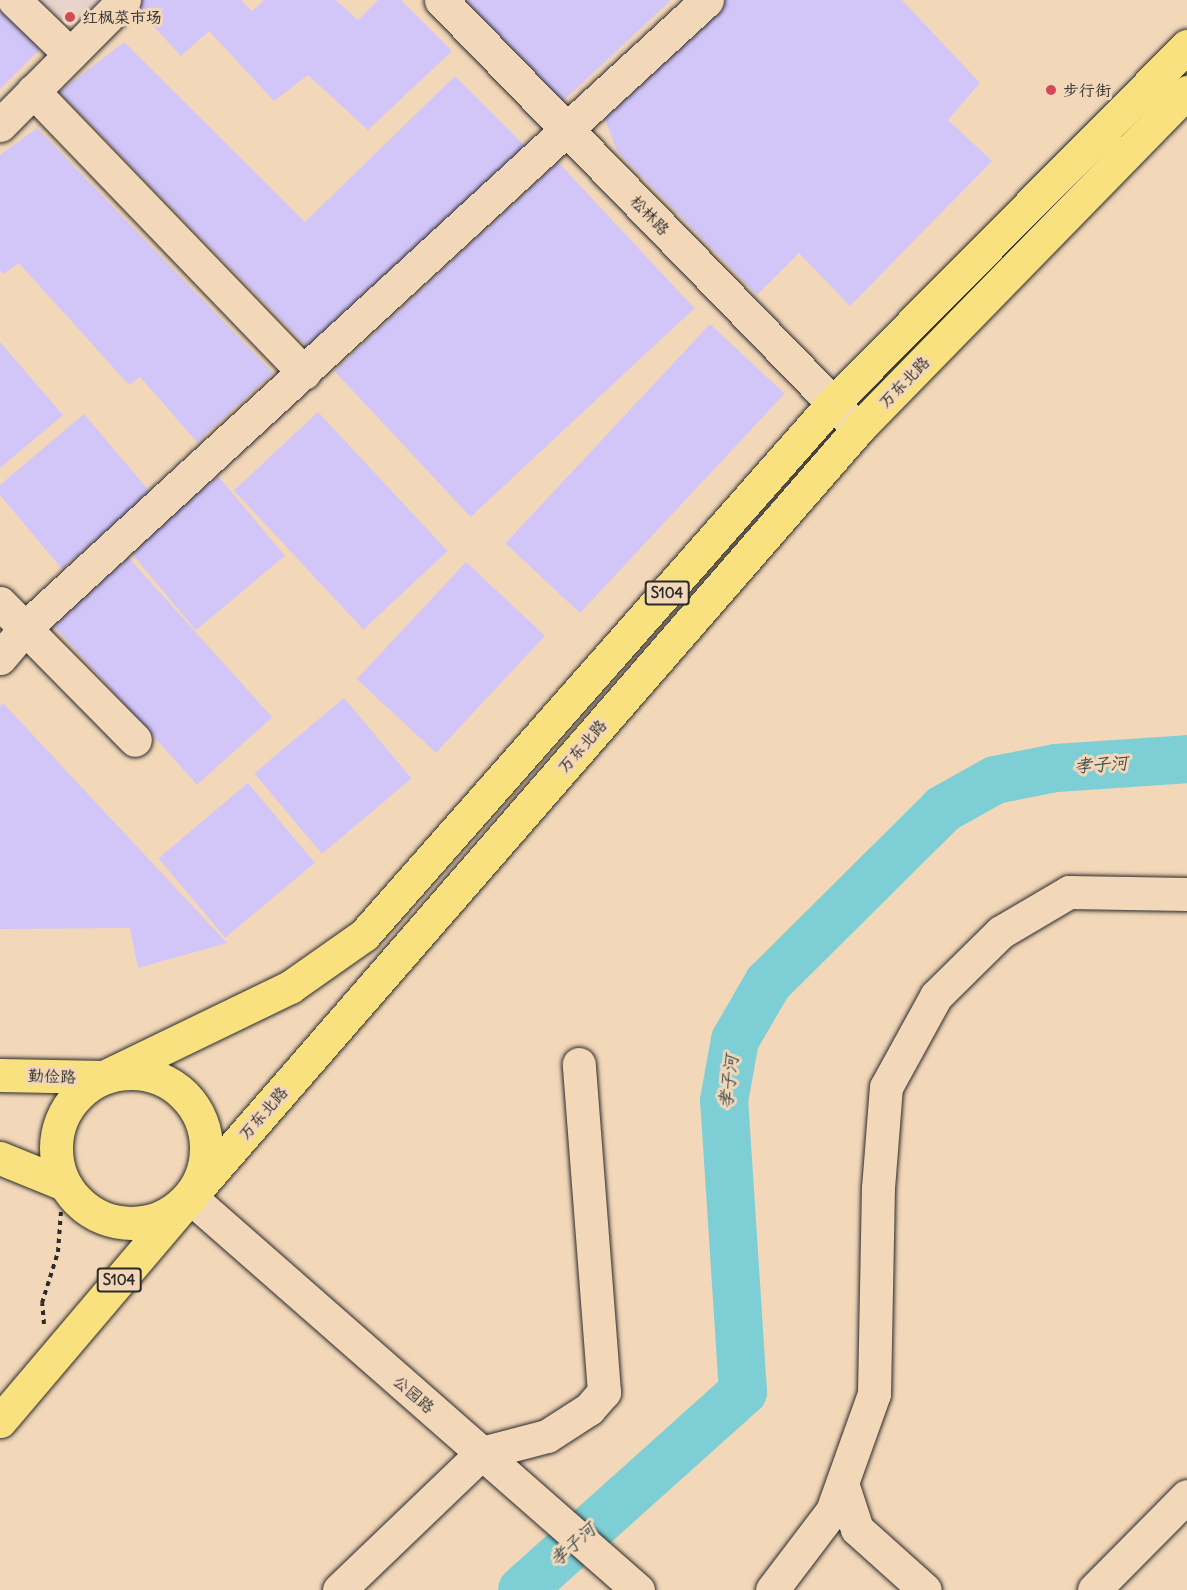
<!DOCTYPE html>
<meta charset="utf-8">
<style>
body{margin:0}
#map{position:relative;width:1187px;height:1590px;overflow:hidden;background:#f2d7b9;font-family:Delius,"LXGW WenKai TC",sans-serif}
div>[style]{position:absolute}
.built>*{inset:0;background:#e8d2cc}
.river>*{height:48px;margin:-24px;padding:0 24px;transform-origin:24px;border-radius:24px;background:#7ecfd5}
.building>*{inset:0;background:#d2c6f9;transform-origin:0 0}
.path>*{height:4px;margin-top:-2px;transform-origin:0;background:repeating-linear-gradient(90deg,#2b2b2b 0 4.5px,transparent 0 9px)}
.roads{filter:drop-shadow(0 0 2px #2b2b2b) drop-shadow(0 0 2px #2b2b2b)}
.minor>*{height:33px;margin:-16.5px;padding:0 16.5px;transform-origin:16.5px;border-radius:16.5px;background:#f2d7b9}
.major>*{height:33px;margin:-16.5px;padding:0 16.5px;transform-origin:16.5px;border-radius:16.5px;background:#fae180}
.major>.ring{margin:-16.5px;padding:0;box-sizing:content-box;background:none;border:33px solid #fae180;border-radius:50%}
.dots>*{width:16px;height:16px;translate:-50% -50%;box-sizing:border-box;border:3px solid #f2d7b9;border-radius:50%}
span{translate:-50% -50%;white-space:nowrap;text-align:center;line-height:1.15;-webkit-text-stroke:6px #f2d7b9;paint-order:stroke}
.shield-label span{padding:2px 4px;background:#f2d7b9;border:2px solid;border-radius:4px;-webkit-text-stroke-width:0}
.shield-label{font-size:15px;color:#2b2b2b;font-weight:700}
.poi-label{font-size:16px;color:#2b2b2b}
.left{translate:0 -50%;text-align:left}
.street-label{font-size:16px;color:#2b2b2b}
.water-label{font-size:18px;color:#3c4c4d;font-style:italic}
</style>
<div id="map">
<div class="built">
<div style="clip-path:polygon(34px 0,104px 0,70px 34px)"></div>
</div>
<div class="river">
<div style="left:522px;top:1590px;width:297px;rotate:-41.9deg"></div>
<div style="left:743px;top:1392px;width:292px;rotate:-93.7deg"></div>
<div style="left:724px;top:1101px;width:62px;rotate:-79.8deg"></div>
<div style="left:735px;top:1040px;width:66px;rotate:-59.9deg"></div>
<div style="left:768px;top:983px;width:247px;rotate:-44.8deg"></div>
<div style="left:943px;top:809px;width:60px;rotate:-29.1deg"></div>
<div style="left:995px;top:780px;width:62px;rotate:-11.1deg"></div>
<div style="left:1056px;top:768px;width:131px;rotate:-3.9deg"></div>
</div>
<div class="building">
<div style="clip-path:polygon(0 0,47px 42px,0 89px)"></div>
<div style="clip-path:polygon(137px 0,241px 0,252px 11px,264px 0,336px 0,358px 20px,378px 0,401px 0,452px 51px,368px 130px,308px 75px,274px 101px,209px 31px,181px 56px,133px 4px)"></div>
<div style="clip-path:polygon(465px 0,671px 0,562px 102px)"></div>
<div style="clip-path:polygon(723px 0,902px 0,980px 83px,948px 120px,992px 161px,850px 306px,799px 253px,757px 295px,617px 151px,604px 117px)"></div>
<div style="clip-path:polygon(124px 42px,305px 222px,455px 76px,526px 147px,309px 348px,59px 92px)"></div>
<div style="clip-path:polygon(37px 128px,273px 373px,197px 442px,140px 377px,129px 385px,19px 263px,3px 274px,0 271px,0 155px)"></div>
<div style="left:558px;top:162px;width:200px;height:306px;rotate:47deg"></div>
<div style="left:710px;top:324px;width:102px;height:300px;rotate:43deg"></div>
<div style="clip-path:polygon(0 342px,63px 415px,0 468px)"></div>
<div style="left:318px;top:412px;width:190px;height:115px;rotate:47deg"></div>
<div style="clip-path:polygon(84px 414px,151px 493px,62px 569px,0 495px,0 485px)"></div>
<div style="left:218px;top:476px;width:104px;height:116px;rotate:50deg"></div>
<div style="left:127px;top:556px;width:217px;height:101px;rotate:48deg"></div>
<div style="left:466px;top:562px;width:108px;height:160px;rotate:43deg"></div>
<div style="left:344px;top:698px;width:105px;height:117px;rotate:50deg"></div>
<div style="clip-path:polygon(3px 703px,227px 943px,138px 968px,130px 928px,0 929px,0 707px)"></div>
<div style="left:248px;top:783px;width:104px;height:117px;rotate:50deg"></div>
</div>
<div class="path">
<div style="left:44px;top:1324px;width:21px;rotate:-95deg"></div>
<div style="left:42px;top:1303px;width:53px;rotate:-72.6deg"></div>
<div style="left:58px;top:1252px;width:41px;rotate:-85.8deg"></div>
</div>
<div class="roads">
<div class="minor">
<div style="left:14px;top:0;width:78px;rotate:44deg"></div>
<div style="left:441px;top:0;width:598px;rotate:45.81deg"></div>
<div style="left:33px;top:91px;width:391px;rotate:46.1deg"></div>
<div style="left:0;top:125px;width:176px;rotate:-45.2deg"></div>
<div style="left:0;top:603px;width:192px;rotate:45.4deg"></div>
<div style="left:0;top:658px;width:39px;rotate:-50deg"></div>
<div style="left:25px;top:628px;width:927px;rotate:-42.64deg"></div>
<div style="left:190px;top:1197px;width:596px;rotate:41.26deg"></div>
<div style="left:843px;top:1486px;width:45px;rotate:72deg"></div>
<div style="left:857px;top:1529px;width:91px;rotate:41.9deg"></div>
<div style="left:339px;top:1590px;width:198px;rotate:-43.8deg"></div>
<div style="left:482px;top:1453px;width:67px;rotate:-14.7deg"></div>
<div style="left:547px;top:1436px;width:50px;rotate:-32.7deg"></div>
<div style="left:589px;top:1409px;width:23px;rotate:-49deg"></div>
<div style="left:604px;top:1392px;width:329px;rotate:-94.4deg"></div>
<div style="left:772px;top:1590px;width:99px;rotate:-52.8deg"></div>
<div style="left:832px;top:1511px;width:124px;rotate:-70.3deg"></div>
<div style="left:874px;top:1394px;width:206px;rotate:-88.9deg"></div>
<div style="left:878px;top:1188px;width:101px;rotate:-85.5deg"></div>
<div style="left:886px;top:1087px;width:104px;rotate:-61.2deg"></div>
<div style="left:936px;top:996px;width:91px;rotate:-44.6deg"></div>
<div style="left:1001px;top:932px;width:79px;rotate:-30.5deg"></div>
<div style="left:1069px;top:892px;width:118px;rotate:1deg"></div>
<div style="left:1094px;top:1590px;width:132px;rotate:-45.3deg"></div>
</div>
<div class="major">
<div class="ring" style="left:56px;top:1073px;width:117px;height:117px"></div>
<div style="left:0;top:1075px;width:104px;rotate:1.1deg"></div>
<div style="left:104px;top:1077px;width:207px;rotate:-25.8deg"></div>
<div style="left:290px;top:987px;width:90px;rotate:-35.1deg"></div>
<div style="left:364px;top:935px;width:709px;rotate:-48.6deg"></div>
<div style="left:833px;top:403px;width:503px;rotate:-45.24deg"></div>
<div style="left:0;top:1158px;width:69px;rotate:22.1deg"></div>
<div style="left:0;top:1421px;width:294px;rotate:-49.7deg"></div>
<div style="left:190px;top:1197px;width:1018px;rotate:-48.98deg"></div>
<div style="left:858px;top:429px;width:471px;rotate:-45.7deg"></div>
</div>
</div>
<div class="dots">
<div style="left:70px;top:17px;background:#d1495b"></div>
<div style="left:1051px;top:90px;background:#d1495b"></div>
</div>
<div class="shield-label">
<span style="left:667px;top:593px">S104</span>
<span style="left:119px;top:1280px">S104</span>
</div>
<div class="poi-label">
<span class="left" style="left:82px;top:17px">红枫菜市场</span>
<span class="left" style="left:1063px;top:90px">步行街</span>
</div>
<div class="street-label">
<span style="left:650px;top:215px;rotate:46deg">松林路</span>
<span style="left:904px;top:382px;rotate:-46deg">万东北路</span>
<span style="left:582px;top:746px;rotate:-49deg">万东北路</span>
<span style="left:52px;top:1076px;rotate:2deg">勤俭路</span>
<span style="left:263px;top:1113px;rotate:-49deg">万东北路</span>
<span style="left:414px;top:1394px;rotate:41deg">公园路</span>
</div>
<div class="water-label">
<span style="left:1101px;top:765px;rotate:-4deg">孝子河</span>
<span style="left:729px;top:1082px;rotate:-83deg">孝子河</span>
<span style="left:573px;top:1545px;rotate:-42deg">孝子河</span>
</div>
</div>
